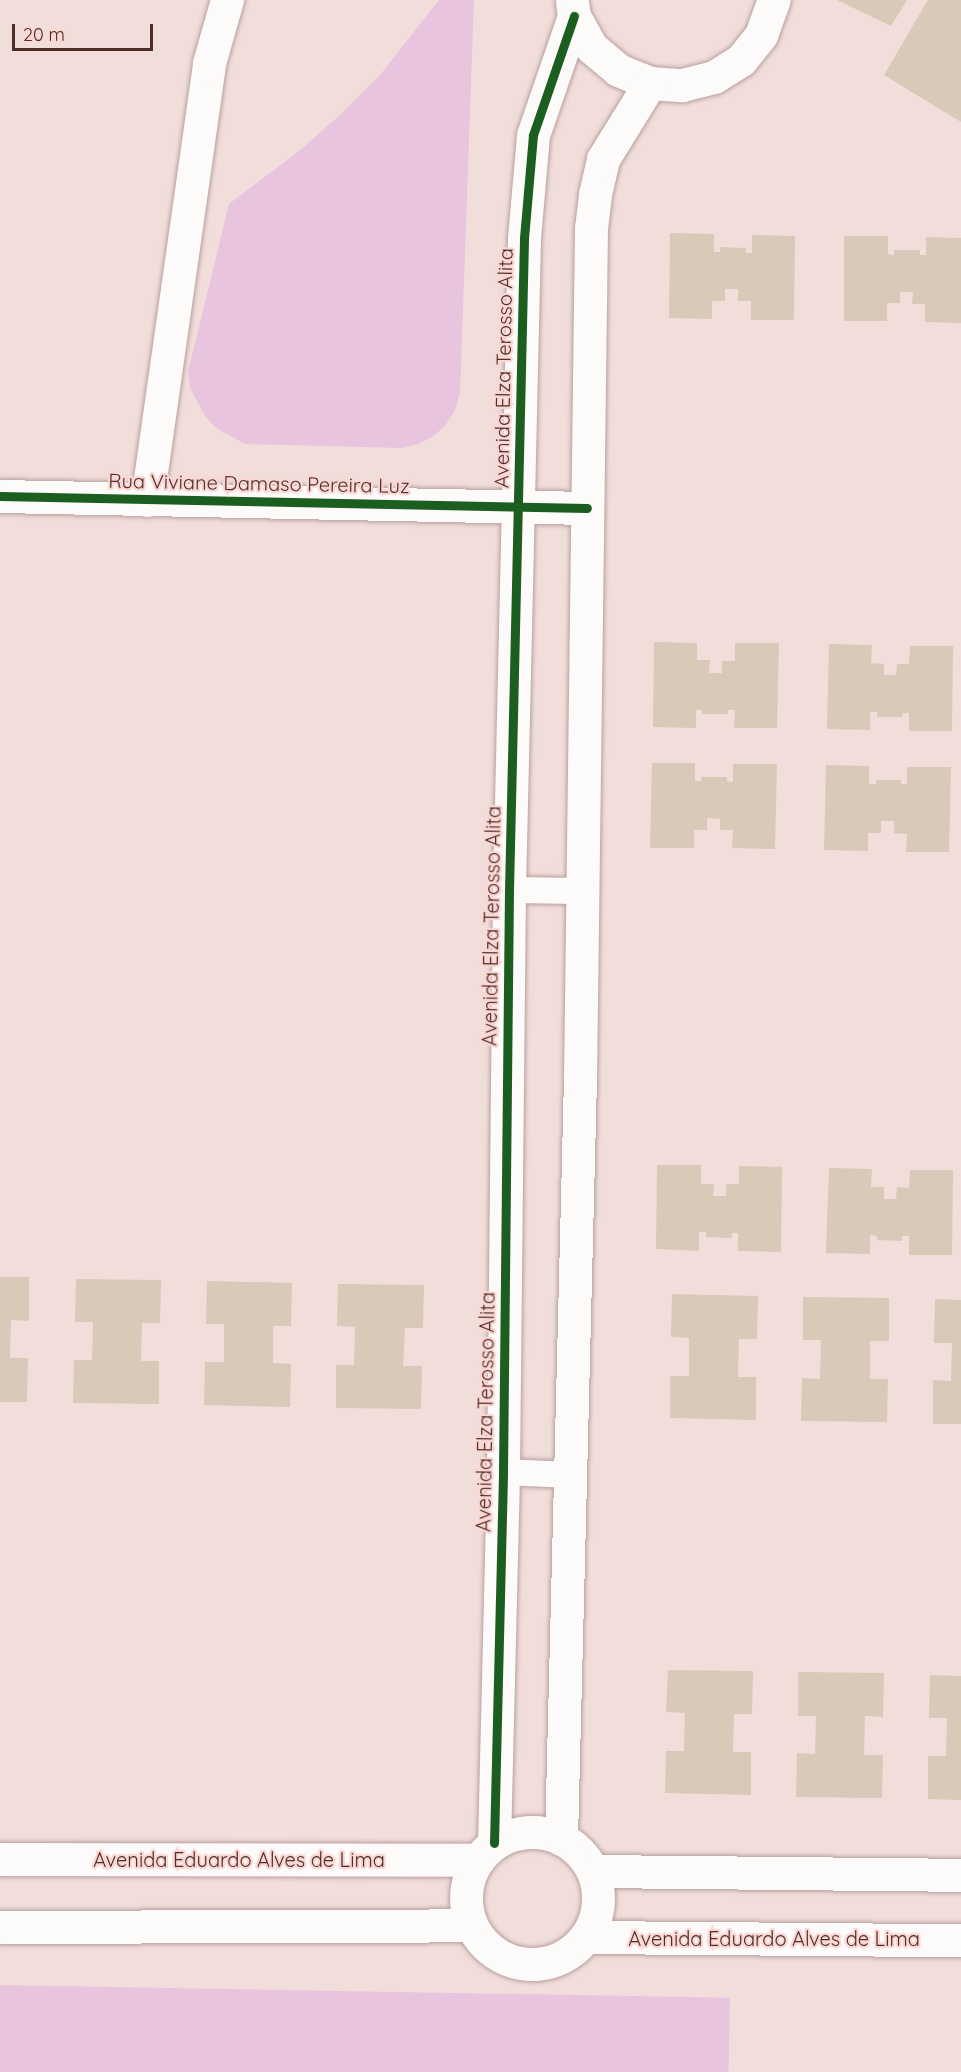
<!DOCTYPE html>
<style>
body{margin:0}
#map{position:relative;width:961px;height:2072px;overflow:hidden;background:#f1dedb;font-family:Quicksand,sans-serif}
div>[style]{position:absolute}
.green>*{inset:0;background:#e9c4df;transform-origin:0 0}
.building>*{inset:0;background:#d8c9b9}
.roads{filter:drop-shadow(0 0 2px #b8a09e) drop-shadow(0 0 2px #b8a09e)}
.lane>*{height:26px;margin:-13px;padding:0 13px;transform-origin:13px;border-radius:13px;background:#fdfafa}
.street>*{height:33px;margin:-16.5px;padding:0 16.5px;transform-origin:16.5px;border-radius:16.5px;background:#fdfafa}
.street>.ring{margin:-16.5px;padding:0;box-sizing:content-box;background:none;border:33px solid #fdfafa;border-radius:50%}
.cycleway>*{height:9px;margin:-4.5px;padding:0 4.5px;transform-origin:4.5px;border-radius:4.5px;background:#1b5e20}
span{translate:-50% -50%;white-space:nowrap;text-align:center;line-height:1.15;-webkit-text-stroke:4.5px #fad7d2;paint-order:stroke}
.street-label{font-size:20px;color:#4f2d29}
.scale{position:absolute;left:12px;top:24px;width:141px;height:27px;box-sizing:border-box;border:3px solid #4f2d29;border-top:0;padding-left:8px;font-size:18px;line-height:21px;white-space:nowrap;color:#4f2d29;-webkit-text-stroke:4px #fad7d2;paint-order:stroke}
</style>
<div id="map">
<div class="green">
<div style="clip-path:polygon(439px 0,474px 0,460px 393px,455px 410px,445px 426px,432px 437px,418px 444px,401px 448px,245px 444px,216px 428px,205px 416px,190px 388px,188px 372px,229px 204px,299px 151px,341px 114px,380px 75px)"></div>
<div style="left:0;top:1985px;width:730px;height:87px;rotate:1deg"></div>
</div>
<div class="building">
<div style="clip-path:polygon(837px 0,907px 0,891px 26px)"></div>
<div style="clip-path:polygon(928px 0,961px 0,961px 122px,884px 75px)"></div>
<div style="clip-path:polygon(670px 233px,714px 234px,714px 252px,720px 252px,720px 247px,746px 248px,746px 253px,752px 253px,752px 235px,795px 236px,794px 320px,751px 320px,751px 301px,738px 301px,738px 289px,725px 289px,725px 301px,712px 301px,712px 319px,669px 318px)"></div>
<div style="clip-path:polygon(844px 236px,888px 236px,888px 254px,894px 255px,894px 250px,920px 250px,920px 255px,926px 255px,926px 237px,961px 238px,961px 323px,925px 322px,925px 304px,912px 304px,913px 292px,900px 292px,900px 303px,887px 303px,887px 321px,844px 321px)"></div>
<div style="clip-path:polygon(654px 642px,697px 643px,697px 660px,710px 660px,709px 673px,722px 673px,722px 661px,735px 661px,735px 643px,779px 643px,777px 728px,734px 728px,735px 710px,728px 710px,728px 714px,702px 714px,702px 710px,696px 710px,696px 728px,653px 727px)"></div>
<div style="clip-path:polygon(829px 644px,872px 645px,871px 663px,884px 664px,884px 675px,896px 675px,897px 664px,909px 664px,910px 646px,953px 646px,952px 731px,909px 731px,909px 713px,903px 713px,902px 717px,877px 717px,877px 712px,870px 712px,870px 730px,827px 729px)"></div>
<div style="clip-path:polygon(652px 763px,695px 763px,695px 781px,701px 781px,701px 777px,727px 777px,727px 781px,733px 782px,733px 764px,777px 764px,775px 849px,732px 848px,733px 830px,720px 830px,720px 819px,707px 818px,707px 830px,694px 830px,694px 848px,650px 848px)"></div>
<div style="clip-path:polygon(826px 765px,869px 766px,869px 784px,876px 784px,876px 780px,901px 780px,901px 784px,907px 784px,907px 767px,951px 767px,949px 852px,906px 852px,907px 834px,894px 833px,894px 821px,881px 821px,881px 833px,868px 833px,868px 851px,824px 850px)"></div>
<div style="clip-path:polygon(657px 1165px,701px 1165px,701px 1184px,714px 1184px,713px 1196px,726px 1196px,726px 1184px,739px 1184px,739px 1166px,782px 1167px,781px 1252px,738px 1251px,738px 1233px,732px 1233px,732px 1238px,706px 1237px,706px 1232px,699px 1232px,699px 1251px,656px 1249px)"></div>
<div style="clip-path:polygon(829px 1168px,872px 1169px,871px 1187px,884px 1187px,884px 1199px,896px 1199px,897px 1187px,909px 1188px,910px 1170px,953px 1170px,952px 1255px,909px 1255px,909px 1236px,902px 1236px,902px 1241px,877px 1240px,877px 1236px,870px 1235px,870px 1254px,826px 1253px)"></div>
<div style="clip-path:polygon(0 1277px,29px 1277px,29px 1321px,11px 1320px,10px 1358px,28px 1358px,27px 1402px,0 1402px)"></div>
<div style="clip-path:polygon(76px 1279px,161px 1280px,160px 1323px,142px 1323px,141px 1361px,159px 1361px,159px 1404px,73px 1403px,74px 1360px,92px 1360px,93px 1322px,75px 1322px)"></div>
<div style="clip-path:polygon(207px 1281px,292px 1283px,291px 1326px,273px 1326px,273px 1363px,291px 1364px,290px 1407px,204px 1405px,205px 1362px,224px 1362px,224px 1324px,206px 1324px)"></div>
<div style="clip-path:polygon(338px 1284px,424px 1285px,423px 1328px,405px 1328px,403px 1366px,422px 1366px,421px 1409px,336px 1408px,336px 1365px,354px 1365px,355px 1327px,337px 1326px)"></div>
<div style="clip-path:polygon(672px 1294px,758px 1296px,757px 1339px,739px 1339px,738px 1377px,756px 1377px,756px 1420px,670px 1418px,670px 1376px,689px 1376px,689px 1338px,671px 1337px)"></div>
<div style="clip-path:polygon(803px 1297px,889px 1298px,889px 1341px,870px 1341px,870px 1379px,888px 1379px,887px 1422px,801px 1421px,802px 1378px,820px 1379px,821px 1340px,803px 1340px)"></div>
<div style="clip-path:polygon(935px 1299px,961px 1300px,961px 1424px,933px 1424px,933px 1380px,951px 1381px,952px 1343px,934px 1343px)"></div>
<div style="clip-path:polygon(668px 1670px,753px 1671px,752px 1714px,734px 1714px,733px 1752px,751px 1752px,751px 1795px,665px 1793px,666px 1751px,684px 1751px,685px 1713px,666px 1712px)"></div>
<div style="clip-path:polygon(798px 1672px,884px 1673px,883px 1717px,865px 1716px,864px 1755px,883px 1755px,882px 1798px,796px 1797px,797px 1753px,815px 1754px,816px 1716px,798px 1716px)"></div>
<div style="clip-path:polygon(930px 1675px,961px 1676px,961px 1800px,928px 1799px,928px 1756px,946px 1756px,947px 1718px,929px 1718px)"></div>
</div>
<div class="roads">
<div class="lane">
<div style="left:509px;top:890px;width:73px;rotate:0.8deg"></div>
<div style="left:503px;top:1472px;width:69px;rotate:2.5deg"></div>
</div>
<div class="street">
<div style="left:572px;top:2px;width:14px;rotate:82deg"></div>
<div style="left:574px;top:16px;width:35px;rotate:61deg"></div>
<div style="left:591px;top:47px;width:35px;rotate:40deg"></div>
<div style="left:618px;top:70px;width:35px;rotate:22deg"></div>
<div style="left:650px;top:83px;width:32px;rotate:4deg"></div>
<div style="left:682px;top:85px;width:33px;rotate:-14deg"></div>
<div style="left:714px;top:77px;width:32px;rotate:-32deg"></div>
<div style="left:741px;top:60px;width:32px;rotate:-51deg"></div>
<div style="left:761px;top:35px;width:37px;rotate:-70deg"></div>
<div style="left:0;top:496px;width:587px;rotate:1.17deg"></div>
<div style="left:147px;top:500px;width:441px;rotate:-81.9deg"></div>
<div style="left:209px;top:63px;width:66px;rotate:-74.1deg"></div>
<div class="ring" style="left:466px;top:1832px;width:99px;height:99px"></div>
<div style="left:561px;top:1839px;width:760px;rotate:-88.57deg"></div>
<div style="left:580px;top:1079px;width:851px;rotate:-89.26deg"></div>
<div style="left:591px;top:228px;width:34px;rotate:-83deg"></div>
<div style="left:595px;top:194px;width:36px;rotate:-77deg"></div>
<div style="left:603px;top:159px;width:89px;rotate:-58.3deg"></div>
<div style="left:494px;top:1843px;width:371px;rotate:-88.6deg"></div>
<div style="left:503px;top:1472px;width:582px;rotate:-89.41deg"></div>
<div style="left:509px;top:890px;width:652px;rotate:-88.68deg"></div>
<div style="left:524px;top:238px;width:103px;rotate:-85deg"></div>
<div style="left:533px;top:135px;width:126px;rotate:-71deg"></div>
<div style="left:0;top:1859px;width:478px;rotate:0.1deg"></div>
<div style="left:593px;top:1871px;width:368px;rotate:0.6deg"></div>
<div style="left:0;top:1927px;width:471px;rotate:-0.2deg"></div>
<div style="left:586px;top:1937px;width:375px;rotate:0.5deg"></div>
</div>
</div>
<div class="cycleway">
<div style="left:0;top:496px;width:587px;rotate:1.17deg"></div>
<div style="left:494px;top:1843px;width:371px;rotate:-88.6deg"></div>
<div style="left:503px;top:1472px;width:582px;rotate:-89.41deg"></div>
<div style="left:509px;top:890px;width:652px;rotate:-88.68deg"></div>
<div style="left:524px;top:238px;width:103px;rotate:-85deg"></div>
<div style="left:533px;top:135px;width:126px;rotate:-71deg"></div>
</div>
<div class="street-label">
<span style="left:503px;top:368px;rotate:-89deg">Avenida Elza Terosso Alita</span>
<span style="left:259px;top:483px;rotate:1deg">Rua Viviane Damaso Pereira Luz</span>
<span style="left:491px;top:926px;rotate:-89deg">Avenida Elza Terosso Alita</span>
<span style="left:485px;top:1412px;rotate:-89deg">Avenida Elza Terosso Alita</span>
<span style="left:239px;top:1859px">Avenida Eduardo Alves de Lima</span>
<span style="left:774px;top:1938px">Avenida Eduardo Alves de Lima</span>
</div>
<div class="scale">20 m</div>
</div>
